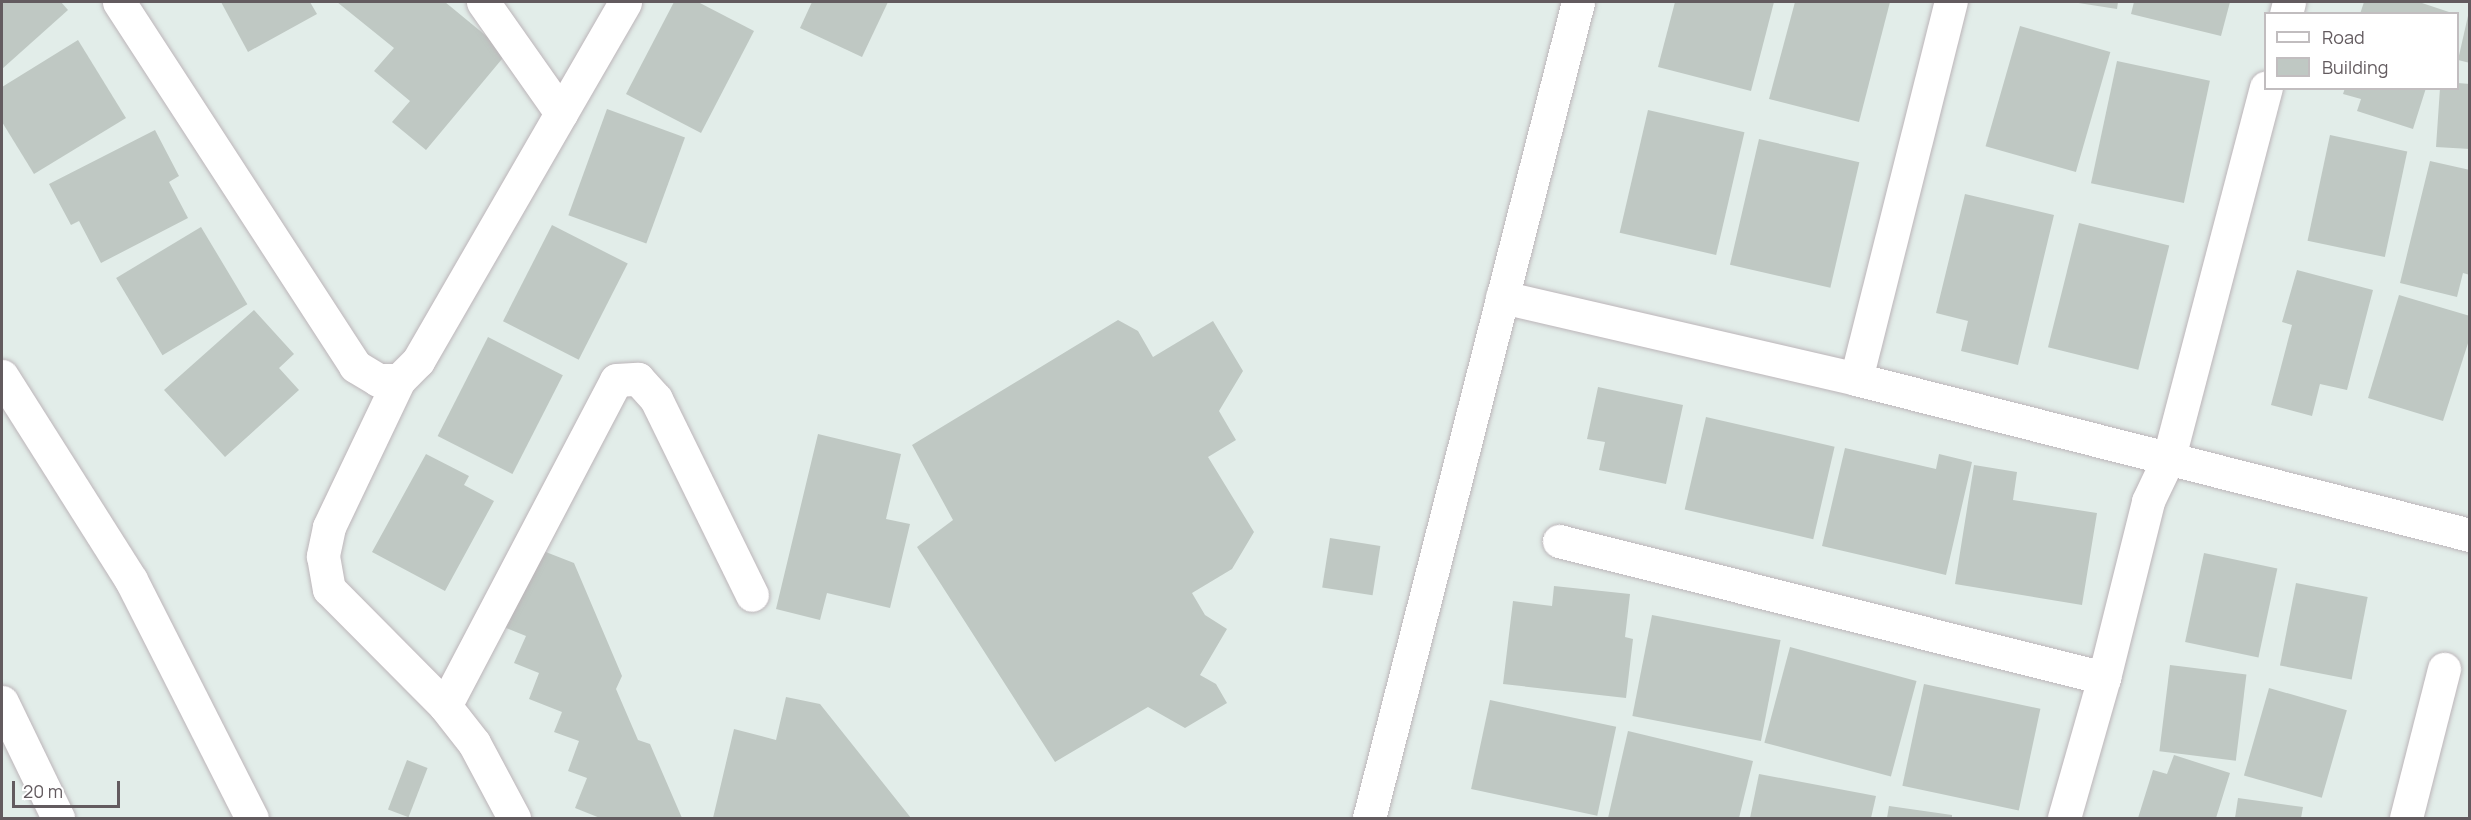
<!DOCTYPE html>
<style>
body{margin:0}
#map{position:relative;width:2471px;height:820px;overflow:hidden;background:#e2ede9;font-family:Manrope,sans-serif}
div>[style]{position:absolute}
.building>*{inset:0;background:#bfc8c3;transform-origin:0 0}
.roads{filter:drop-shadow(0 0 2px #bcb5b9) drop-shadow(0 0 2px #bcb5b9)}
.minor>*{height:33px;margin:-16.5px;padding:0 16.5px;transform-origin:16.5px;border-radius:16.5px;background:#fff}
span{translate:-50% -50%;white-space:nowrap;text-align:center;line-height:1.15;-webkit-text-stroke:5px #fff;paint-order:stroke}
.frame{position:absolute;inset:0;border:3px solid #635b5f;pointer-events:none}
.legend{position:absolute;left:2264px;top:12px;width:195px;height:78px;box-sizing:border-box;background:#fff;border:2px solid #c1bdbf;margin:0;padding:8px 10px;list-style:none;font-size:18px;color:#635b5f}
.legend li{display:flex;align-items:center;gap:12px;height:30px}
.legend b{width:30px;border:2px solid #c1bdbf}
.scale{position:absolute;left:12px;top:781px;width:108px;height:27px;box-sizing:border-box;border:3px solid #635b5f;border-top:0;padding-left:8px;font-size:18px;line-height:21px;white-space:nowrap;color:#635b5f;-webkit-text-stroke:4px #fff;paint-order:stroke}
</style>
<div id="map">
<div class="building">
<div style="clip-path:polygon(2px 2px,61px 2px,68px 10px,2px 69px)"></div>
<div style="clip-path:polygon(221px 2px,310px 2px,317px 14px,248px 52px)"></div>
<div style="clip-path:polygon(337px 2px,445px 2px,507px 53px,426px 150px,392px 122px,410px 101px,374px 71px,394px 48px)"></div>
<div style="clip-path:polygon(674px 2px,698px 2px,754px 31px,701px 133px,626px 94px)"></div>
<div style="clip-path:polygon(812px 2px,888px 2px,862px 57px,800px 28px)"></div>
<div style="clip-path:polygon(1675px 2px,1774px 2px,1751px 91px,1658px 67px)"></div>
<div style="clip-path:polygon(1795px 2px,1890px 2px,1859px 122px,1769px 99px)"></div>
<div style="clip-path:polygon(2072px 2px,2118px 2px,2117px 9px)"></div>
<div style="clip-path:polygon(2134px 2px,2230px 2px,2221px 36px,2131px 14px)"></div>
<div style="clip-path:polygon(2364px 2px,2419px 2px,2452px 13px,2360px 14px)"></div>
<div style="clip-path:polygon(2470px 7px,2470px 63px,2458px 60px)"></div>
<div style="left:2020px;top:26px;width:94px;height:125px;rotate:16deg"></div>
<div style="clip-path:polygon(78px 40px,126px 118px,34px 174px,2px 122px,2px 87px)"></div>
<div style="left:2117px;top:61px;width:95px;height:125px;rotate:12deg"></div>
<div style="clip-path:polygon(2458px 83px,2470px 84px,2470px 149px,2436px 147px,2440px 88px,2458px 88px)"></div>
<div style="clip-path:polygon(2345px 88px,2426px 88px,2413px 129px,2357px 111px,2361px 99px,2343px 94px)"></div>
<div style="left:607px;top:109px;width:83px;height:113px;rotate:20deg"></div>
<div style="left:1648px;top:110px;width:99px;height:126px;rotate:13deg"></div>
<div style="clip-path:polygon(155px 130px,179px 176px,169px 182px,188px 218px,101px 263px,79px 221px,71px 225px,49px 184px)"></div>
<div style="left:2330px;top:135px;width:79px;height:108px;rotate:12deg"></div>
<div style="left:1759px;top:139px;width:103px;height:129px;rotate:13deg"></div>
<div style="clip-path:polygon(2430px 161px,2470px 170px,2470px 275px,2463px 273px,2457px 297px,2400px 283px)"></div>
<div style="clip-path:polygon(1965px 194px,2054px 215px,2018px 365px,1961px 351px,1968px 321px,1936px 313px)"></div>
<div style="left:2079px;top:223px;width:93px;height:128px;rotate:14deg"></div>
<div style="left:552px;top:225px;width:85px;height:108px;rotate:27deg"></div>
<div style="left:201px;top:227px;width:90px;height:99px;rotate:59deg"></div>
<div style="clip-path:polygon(2297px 270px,2373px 290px,2347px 390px,2320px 384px,2312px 416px,2271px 405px,2292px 325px,2282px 322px)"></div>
<div style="clip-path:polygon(2399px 295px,2470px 316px,2470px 337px,2443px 421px,2368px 398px)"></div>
<div style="clip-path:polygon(254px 310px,294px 354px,279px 368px,299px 390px,225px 457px,164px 390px)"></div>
<div style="clip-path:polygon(1118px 320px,1138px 331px,1153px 357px,1213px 321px,1243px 371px,1219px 411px,1236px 440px,1208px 457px,1254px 532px,1232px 569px,1192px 593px,1205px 615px,1227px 629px,1200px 675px,1216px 684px,1227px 703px,1185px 728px,1148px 707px,1055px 762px,917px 547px,953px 520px,912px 445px)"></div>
<div style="left:488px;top:337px;width:84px;height:111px;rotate:27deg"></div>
<div style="clip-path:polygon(1598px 387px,1683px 405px,1666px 484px,1599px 470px,1605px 442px,1587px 439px)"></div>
<div style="left:1706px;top:417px;width:132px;height:95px;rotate:13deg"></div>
<div style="clip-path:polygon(818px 434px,901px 454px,886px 519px,910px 524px,890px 608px,827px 593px,820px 620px,776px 609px)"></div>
<div style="clip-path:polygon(1845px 448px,1936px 469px,1939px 454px,1972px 462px,1946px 575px,1822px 546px)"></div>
<div style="clip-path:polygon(426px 454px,469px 476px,464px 485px,494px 501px,445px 591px,372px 552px)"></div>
<div style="clip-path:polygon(1974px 465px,2017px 472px,2013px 500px,2097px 513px,2082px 605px,1955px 584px)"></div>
<div style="left:1330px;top:538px;width:51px;height:50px;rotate:9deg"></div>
<div style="clip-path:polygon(533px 547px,574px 563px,622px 676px,616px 689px,638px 740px,650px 744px,682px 818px,600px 818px,575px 808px,587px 778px,568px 771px,579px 741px,554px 732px,562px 712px,529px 699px,539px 673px,514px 663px,526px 636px,501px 626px)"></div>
<div style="left:2204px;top:553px;width:75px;height:91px;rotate:12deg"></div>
<div style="left:2296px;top:583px;width:73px;height:84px;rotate:11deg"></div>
<div style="clip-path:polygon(1554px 586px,1630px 594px,1625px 637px,1633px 639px,1626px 698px,1503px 684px,1513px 601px,1552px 606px)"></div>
<div style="left:1652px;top:615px;width:131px;height:103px;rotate:11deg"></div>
<div style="left:1790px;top:647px;width:131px;height:99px;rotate:15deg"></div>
<div style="left:2170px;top:665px;width:77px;height:87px;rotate:7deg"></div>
<div style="left:1924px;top:684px;width:119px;height:104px;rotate:12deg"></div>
<div style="left:2269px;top:688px;width:81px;height:91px;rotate:16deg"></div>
<div style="clip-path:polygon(786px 697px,820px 704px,911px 818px,713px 818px,734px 729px,776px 740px)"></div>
<div style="left:1490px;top:700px;width:129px;height:91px;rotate:12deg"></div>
<div style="clip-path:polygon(1628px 731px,1753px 761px,1739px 818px,1608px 818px)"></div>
<div style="clip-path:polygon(2174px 755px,2230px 773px,2216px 818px,2138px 818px,2153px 770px,2167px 774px)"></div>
<div style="left:407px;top:760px;width:22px;height:53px;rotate:21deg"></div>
<div style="clip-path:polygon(1759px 774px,1876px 796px,1871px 818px,1750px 818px)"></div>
<div style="clip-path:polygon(2238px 798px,2303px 807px,2301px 818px,2235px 818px)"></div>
<div style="clip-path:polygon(1889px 806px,1952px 815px,1952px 818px,1887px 818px)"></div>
</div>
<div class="roads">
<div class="minor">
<div style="left:119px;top:2px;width:434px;rotate:57deg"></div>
<div style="left:355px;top:366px;width:27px;rotate:31deg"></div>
<div style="left:378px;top:380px;width:21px"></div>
<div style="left:399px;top:380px;width:27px;rotate:-45deg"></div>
<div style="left:418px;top:361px;width:414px;rotate:-60deg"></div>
<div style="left:483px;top:2px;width:136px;rotate:54.9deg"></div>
<div style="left:2286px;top:14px;width:12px;rotate:-76deg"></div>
<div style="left:1502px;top:297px;width:363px;rotate:13deg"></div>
<div style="left:1856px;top:379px;width:634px;rotate:14.26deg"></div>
<div style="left:2px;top:376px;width:241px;rotate:57.7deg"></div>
<div style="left:131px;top:580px;width:267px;rotate:63.1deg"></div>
<div style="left:1856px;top:379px;width:389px;rotate:-75.9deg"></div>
<div style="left:399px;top:380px;width:163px;rotate:115.5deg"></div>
<div style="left:329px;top:527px;width:30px;rotate:102deg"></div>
<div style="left:323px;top:556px;width:34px;rotate:80deg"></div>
<div style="left:329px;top:589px;width:165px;rotate:45.2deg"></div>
<div style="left:445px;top:706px;width:47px;rotate:51.9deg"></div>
<div style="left:474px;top:743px;width:85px;rotate:61.9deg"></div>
<div style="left:1559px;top:541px;width:562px;rotate:14.11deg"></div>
<div style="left:2px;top:702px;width:129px;rotate:64.2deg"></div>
<div style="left:445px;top:706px;width:368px;rotate:-62.3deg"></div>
<div style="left:616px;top:380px;width:22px;rotate:-3deg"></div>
<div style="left:638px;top:379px;width:27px;rotate:48deg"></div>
<div style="left:656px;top:399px;width:218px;rotate:63.9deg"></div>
<div style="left:1369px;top:818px;width:842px;rotate:-75.63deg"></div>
<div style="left:2064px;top:818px;width:146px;rotate:-74.1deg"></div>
<div style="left:2104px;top:678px;width:182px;rotate:-76deg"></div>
<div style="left:2148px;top:501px;width:49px;rotate:-64.5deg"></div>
<div style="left:2169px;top:457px;width:382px;rotate:-75.3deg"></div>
<div style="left:2406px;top:818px;width:154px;rotate:-75.7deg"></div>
</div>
</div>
<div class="frame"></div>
<ul class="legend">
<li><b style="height:8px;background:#fff"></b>Road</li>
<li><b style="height:16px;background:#bfc8c3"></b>Building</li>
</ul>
<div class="scale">20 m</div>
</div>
